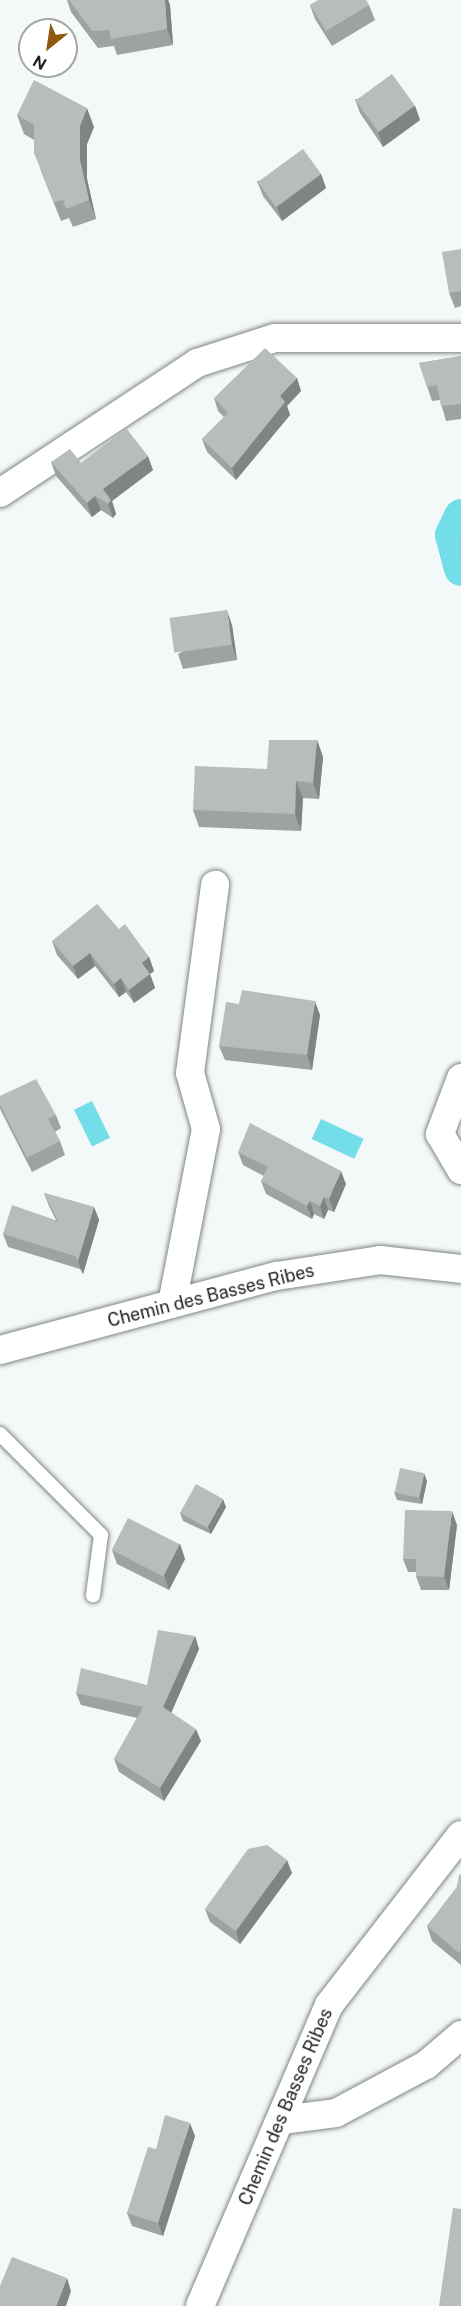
<!DOCTYPE html>
<style>
body{margin:0}
#map{position:relative;width:461px;height:2306px;overflow:hidden;background:#f3f8f8;font-family:"Public Sans",sans-serif}
div>[style]{position:absolute}
.water>*{inset:0;background:#73dee9;transform-origin:0 0}
.canal>*{height:34px;margin:-17px;padding:0 17px;transform-origin:17px;border-radius:17px;background:#73dee9}
.path>*{height:4px;margin-top:-2px;transform-origin:0;background:repeating-linear-gradient(90deg,#a5a9a9 0 1.5px,transparent 0 6px)}
.roads{filter:drop-shadow(0 0 2px #808585) drop-shadow(0 0 2px #808585)}
.lane>*{height:14px;margin:-7px;padding:0 7px;transform-origin:7px;border-radius:7px;background:#fff}
.street>*{height:28px;margin:-14px;padding:0 14px;transform-origin:14px;border-radius:14px;background:#fff}
.wall>*{inset:0;background:#9da2a2}
.shaded-wall>*{inset:0;background:#808484}
.building>*{inset:0;background:#b7bcbc;transform-origin:0 0}
span{translate:-50% -50%;white-space:nowrap;text-align:center;line-height:1.15;-webkit-text-stroke:4.5px #fff;paint-order:stroke}
.street-label{font-size:18px;color:#1d1f1f}
.north{position:absolute;left:18px;top:18px;width:60px;height:60px;box-sizing:border-box;background:#fff;border:2px solid #a5a5a5;border-radius:50%;rotate:210deg;font-size:16px;font-weight:700;line-height:24px;text-align:center;color:#1d1f1f}
.north::after{content:'';display:block;margin:auto;width:21px;height:27px;background:#8f590e;clip-path:polygon(50% 0,100% 100%,50% 72%,0 100%)}
</style>
<div id="map">
<div class="water">
<div style="left:92px;top:1101px;width:41px;height:20px;rotate:64deg"></div>
<div style="left:321px;top:1119px;width:47px;height:22px;rotate:25deg"></div>
</div>
<div class="canal">
<div style="left:461px;top:516px;width:21px;rotate:115deg"></div>
<div style="left:452px;top:535px;width:35px;rotate:75deg"></div>
</div>
<div class="path">
<div style="left:461px;top:541px;width:14px;rotate:90deg"></div>
</div>
<div class="roads">
<div class="lane">
<div style="left:0;top:1434px;width:143px;rotate:45deg"></div>
<div style="left:101px;top:1535px;width:61px;rotate:97.6deg"></div>
</div>
<div class="street">
<div style="left:0;top:493px;width:236px;rotate:-33.4deg"></div>
<div style="left:197px;top:363px;width:82px;rotate:-17.8deg"></div>
<div style="left:275px;top:338px;width:186px"></div>
<div style="left:461px;top:1078px;width:60px;rotate:110.6deg"></div>
<div style="left:440px;top:1134px;width:42px;rotate:59.7deg"></div>
<div style="left:172px;top:1304px;width:178px;rotate:-79deg"></div>
<div style="left:206px;top:1129px;width:58px;rotate:-105.9deg"></div>
<div style="left:190px;top:1073px;width:190px;rotate:-82.4deg"></div>
<div style="left:0;top:1350px;width:287px;rotate:-15deg"></div>
<div style="left:277px;top:1276px;width:104px;rotate:-8.8deg"></div>
<div style="left:380px;top:1260px;width:81px;rotate:6.3deg"></div>
<div style="left:282px;top:2120px;width:54px;rotate:-7.4deg"></div>
<div style="left:336px;top:2113px;width:102px;rotate:-28.1deg"></div>
<div style="left:426px;top:2065px;width:46px;rotate:-40.6deg"></div>
<div style="left:200px;top:2306px;width:327px;rotate:-66.8deg"></div>
<div style="left:329px;top:2005px;width:215px;rotate:-52.2deg"></div>
</div>
</div>
<div class="wall">
<div style="clip-path:polygon(67px 0,168px 0,170px 5px,173px 45px,117px 55px,114px 46px,98px 48px,71px 12px)"></div>
<div style="clip-path:polygon(310px 5px,369px 5px,375px 20px,332px 46px,315px 19px)"></div>
<div style="clip-path:polygon(355px 99px,415px 106px,420px 120px,383px 147px,360px 113px)"></div>
<div style="clip-path:polygon(17px 115px,94px 127px,87px 144px,87px 179px,96px 219px,73px 227px,69px 218px,61px 221px,41px 171px,34px 140px,24px 134px)"></div>
<div style="clip-path:polygon(321px 174px,326px 188px,282px 221px,263px 196px,257px 181px)"></div>
<div style="clip-path:polygon(461px 249px,461px 306px,455px 308px,449px 293px)"></div>
<div style="clip-path:polygon(461px 356px,461px 419px,446px 421px,440px 400px,432px 401px,419px 363px)"></div>
<div style="clip-path:polygon(297px 378px,301px 391px,287px 406px,290px 415px,236px 480px,207px 452px,202px 439px,224px 417px,218px 411px,214px 398px)"></div>
<div style="clip-path:polygon(51px 462px,81px 463px,153px 470px,112px 501px,116px 514px,113px 518px,101px 510px,92px 517px,56px 476px)"></div>
<div style="clip-path:polygon(232px 625px,237px 660px,183px 669px,178px 654px)"></div>
<div style="clip-path:polygon(317px 740px,323px 757px,319px 799px,303px 798px,301px 831px,199px 827px,193px 810px,267px 769px)"></div>
<div style="clip-path:polygon(119px 929px,149px 957px,154px 971px,150px 974px,155px 988px,134px 1003px,126px 992px,119px 997px,95px 966px,78px 979px,57px 955px,52px 941px)"></div>
<div style="clip-path:polygon(239px 1004px,320px 1015px,312px 1070px,225px 1060px,219px 1046px)"></div>
<div style="clip-path:polygon(0 1096px,56px 1115px,61px 1128px,55px 1132px,60px 1141px,65px 1155px,32px 1172px,1px 1111px,0 1108px)"></div>
<div style="clip-path:polygon(238px 1152px,346px 1184px,334px 1212px,328px 1210px,324px 1219px,314px 1214px,312px 1219px,266px 1194px,261px 1181px,264px 1176px,243px 1165px)"></div>
<div style="clip-path:polygon(44px 1193px,94px 1207px,99px 1220px,83px 1274px,80px 1269px,8px 1247px,3px 1234px,56px 1220px,49px 1206px)"></div>
<div style="clip-path:polygon(427px 1481px,422px 1504px,397px 1500px,394px 1492px)"></div>
<div style="clip-path:polygon(226px 1507px,211px 1534px,183px 1521px,180px 1513px)"></div>
<div style="clip-path:polygon(457px 1525px,449px 1590px,421px 1590px,416px 1576px,416px 1572px,408px 1572px,403px 1559px)"></div>
<div style="clip-path:polygon(180px 1544px,185px 1559px,169px 1590px,117px 1564px,112px 1550px)"></div>
<div style="clip-path:polygon(195px 1636px,199px 1649px,171px 1713px,201px 1741px,164px 1801px,119px 1772px,114px 1759px,137px 1718px,81px 1705px,76px 1693px,147px 1685px)"></div>
<div style="clip-path:polygon(292px 1873px,240px 1944px,210px 1922px,205px 1909px)"></div>
<div style="clip-path:polygon(461px 1874px,461px 1965px,432px 1941px,427px 1926px,457px 1887px)"></div>
<div style="clip-path:polygon(195px 2136px,163px 2236px,132px 2226px,127px 2213px,156px 2149px)"></div>
</div>
<div class="shaded-wall">
<div style="clip-path:polygon(165px 0,168px 0,170px 5px,173px 45px,167px 29px)"></div>
<div style="clip-path:polygon(415px 106px,420px 120px,383px 147px,378px 132px)"></div>
<div style="clip-path:polygon(87px 108px,94px 127px,87px 144px,87px 179px,96px 219px,89px 200px,80px 160px,80px 125px)"></div>
<div style="clip-path:polygon(321px 174px,326px 188px,282px 221px,277px 207px)"></div>
<div style="clip-path:polygon(297px 378px,301px 391px,287px 406px,290px 415px,236px 480px,232px 468px,280px 396px)"></div>
<div style="clip-path:polygon(148px 456px,153px 470px,112px 501px,116px 514px,113px 518px,103px 489px)"></div>
<div style="clip-path:polygon(95px 496px,101px 510px,92px 517px,87px 503px)"></div>
<div style="clip-path:polygon(227px 610px,232px 625px,237px 660px,232px 645px)"></div>
<div style="clip-path:polygon(317px 740px,323px 757px,319px 799px,313px 783px)"></div>
<div style="clip-path:polygon(296px 781px,303px 798px,301px 831px,295px 814px)"></div>
<div style="clip-path:polygon(90px 953px,95px 966px,78px 979px,73px 966px)"></div>
<div style="clip-path:polygon(149px 957px,154px 971px,150px 974px,155px 988px,134px 1003px,129px 990px,142px 963px)"></div>
<div style="clip-path:polygon(121px 978px,126px 992px,119px 997px,114px 984px)"></div>
<div style="clip-path:polygon(315px 1001px,320px 1015px,312px 1070px,307px 1055px)"></div>
<div style="clip-path:polygon(341px 1171px,346px 1184px,334px 1212px,329px 1199px)"></div>
<div style="clip-path:polygon(324px 1197px,328px 1210px,324px 1219px,320px 1206px)"></div>
<div style="clip-path:polygon(310px 1201px,314px 1214px,312px 1219px,307px 1206px)"></div>
<div style="clip-path:polygon(94px 1207px,99px 1220px,83px 1274px,78px 1261px)"></div>
<div style="clip-path:polygon(424px 1473px,427px 1481px,422px 1504px,419px 1496px)"></div>
<div style="clip-path:polygon(223px 1499px,226px 1507px,211px 1534px,208px 1527px)"></div>
<div style="clip-path:polygon(452px 1511px,457px 1525px,449px 1590px,444px 1577px)"></div>
<div style="clip-path:polygon(180px 1544px,185px 1559px,169px 1590px,164px 1575px)"></div>
<div style="clip-path:polygon(195px 1636px,199px 1649px,168px 1720px,163px 1707px)"></div>
<div style="clip-path:polygon(196px 1729px,201px 1741px,164px 1801px,160px 1788px)"></div>
<div style="clip-path:polygon(287px 1860px,292px 1873px,240px 1944px,236px 1931px)"></div>
<div style="clip-path:polygon(190px 2123px,195px 2136px,163px 2236px,158px 2223px)"></div>
<div style="clip-path:polygon(67px 2278px,71px 2291px,66px 2306px,56px 2306px)"></div>
</div>
<div class="building">
<div style="clip-path:polygon(69px 0,165px 0,167px 29px,111px 39px,109px 30px,92px 31px)"></div>
<div style="clip-path:polygon(318px 0,366px 0,369px 5px,326px 31px,310px 5px)"></div>
<div style="left:392px;top:74px;width:39px;height:45px;rotate:54deg"></div>
<div style="clip-path:polygon(34px 80px,87px 108px,80px 125px,80px 160px,89px 200px,66px 209px,63px 200px,54px 202px,34px 153px,34px 125px,17px 115px)"></div>
<div style="left:303px;top:149px;width:31px;height:56px;rotate:54deg"></div>
<div style="clip-path:polygon(461px 249px,461px 291px,449px 293px,442px 252px)"></div>
<div style="clip-path:polygon(265px 348px,297px 378px,280px 396px,285px 402px,232px 468px,202px 439px,228px 413px,214px 398px)"></div>
<div style="clip-path:polygon(461px 356px,461px 404px,441px 406px,437px 385px,427px 387px,419px 363px)"></div>
<div style="clip-path:polygon(126px 428px,148px 456px,103px 489px,111px 500px,108px 504px,95px 496px,87px 503px,51px 462px,70px 449px,81px 463px)"></div>
<div style="left:227px;top:610px;width:35px;height:58px;rotate:82deg"></div>
<div style="clip-path:polygon(269px 740px,317px 740px,313px 783px,296px 781px,295px 814px,193px 810px,195px 766px,267px 769px)"></div>
<div style="clip-path:polygon(97px 904px,119px 929px,125px 924px,149px 957px,142px 963px,150px 974px,129px 990px,121px 978px,114px 984px,90px 953px,73px 966px,52px 941px)"></div>
<div style="clip-path:polygon(242px 990px,315px 1001px,307px 1055px,219px 1046px,226px 1002px,239px 1004px)"></div>
<div style="clip-path:polygon(36px 1079px,56px 1115px,48px 1119px,60px 1141px,27px 1158px,0 1105px,0 1096px)"></div>
<div style="clip-path:polygon(250px 1123px,341px 1171px,329px 1199px,324px 1197px,320px 1206px,310px 1201px,307px 1206px,261px 1181px,268px 1167px,238px 1152px)"></div>
<div style="clip-path:polygon(44px 1193px,94px 1207px,78px 1261px,75px 1256px,3px 1234px,12px 1205px,58px 1221px)"></div>
<div style="left:400px;top:1468px;width:25px;height:25px;rotate:12deg"></div>
<div style="left:196px;top:1484px;width:31px;height:33px;rotate:29deg"></div>
<div style="clip-path:polygon(405px 1510px,452px 1511px,444px 1577px,416px 1576px,416px 1559px,403px 1559px)"></div>
<div style="left:128px;top:1518px;width:58px;height:36px;rotate:27deg"></div>
<div style="clip-path:polygon(158px 1630px,195px 1636px,163px 1707px,196px 1729px,160px 1788px,114px 1759px,143px 1707px,76px 1693px,81px 1668px,147px 1685px)"></div>
<div style="clip-path:polygon(267px 1845px,287px 1860px,236px 1931px,205px 1909px,248px 1849px)"></div>
<div style="clip-path:polygon(461px 1874px,461px 1950px,459px 1953px,427px 1926px,457px 1887px,459px 1875px)"></div>
<div style="clip-path:polygon(165px 2115px,190px 2123px,158px 2223px,127px 2213px,148px 2147px,156px 2149px)"></div>
<div style="clip-path:polygon(453px 2208px,461px 2209px,461px 2306px,439px 2306px)"></div>
<div style="clip-path:polygon(12px 2257px,67px 2278px,56px 2306px,0 2306px,0 2286px)"></div>
</div>
<div class="street-label">
<span style="left:211px;top:1296px;rotate:-14deg">Chemin des Basses Ribes</span>
<span style="left:286px;top:2107px;rotate:-67deg">Chemin des Basses Ribes</span>
</div>
<div class="north">N</div>
</div>
